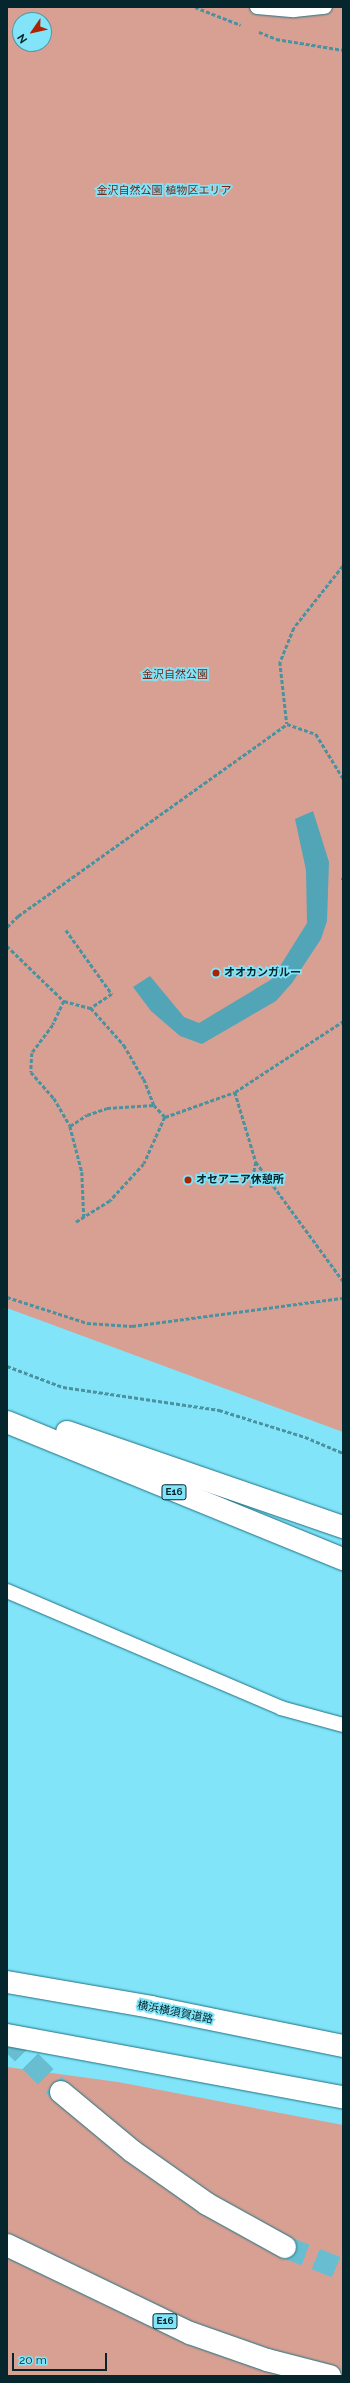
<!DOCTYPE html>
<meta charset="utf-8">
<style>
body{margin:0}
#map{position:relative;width:350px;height:2383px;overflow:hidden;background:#81e4f9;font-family:Raleway,"Noto Sans JP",sans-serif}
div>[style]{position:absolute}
.green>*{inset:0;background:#d8a093}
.water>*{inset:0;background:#51a5b7}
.motorway-tunnel>*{height:22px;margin-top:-11px;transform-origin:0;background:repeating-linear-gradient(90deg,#68bed0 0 22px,transparent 0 33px)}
.path>*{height:2.5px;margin-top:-1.25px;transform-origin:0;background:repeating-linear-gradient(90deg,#4b92a0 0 4px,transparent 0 6px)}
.roads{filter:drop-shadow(0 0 1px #227281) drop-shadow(0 0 1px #227281)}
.service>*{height:14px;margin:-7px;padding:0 7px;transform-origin:7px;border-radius:7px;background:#fff}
.motorway>*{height:22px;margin:-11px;padding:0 11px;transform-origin:11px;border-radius:11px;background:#fff}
.dots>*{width:11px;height:11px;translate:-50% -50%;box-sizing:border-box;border:2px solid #81e4f9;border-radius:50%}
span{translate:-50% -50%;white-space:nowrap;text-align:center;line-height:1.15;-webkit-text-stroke:3.5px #81e4f9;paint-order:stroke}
.shield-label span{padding:1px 3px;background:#81e4f9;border:1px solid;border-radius:3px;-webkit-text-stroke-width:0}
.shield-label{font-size:10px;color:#05262c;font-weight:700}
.park-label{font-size:11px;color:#762616}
.poi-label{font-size:11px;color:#05262c;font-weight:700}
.left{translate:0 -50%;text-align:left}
.street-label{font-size:11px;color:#05262c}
.frame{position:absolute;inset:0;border:8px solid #05262c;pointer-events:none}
.north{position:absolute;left:12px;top:12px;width:40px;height:40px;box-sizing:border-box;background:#81e4f9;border:1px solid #4f98a7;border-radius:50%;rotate:236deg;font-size:11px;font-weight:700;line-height:16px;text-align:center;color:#05262c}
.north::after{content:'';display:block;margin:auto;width:14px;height:18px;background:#af2200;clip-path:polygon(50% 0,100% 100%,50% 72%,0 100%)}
.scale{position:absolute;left:12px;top:2353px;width:95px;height:18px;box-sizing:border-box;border:2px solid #05262c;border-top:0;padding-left:5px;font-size:12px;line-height:14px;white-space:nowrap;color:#05262c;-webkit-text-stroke:3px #81e4f9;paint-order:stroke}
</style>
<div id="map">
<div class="green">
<div style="clip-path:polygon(evenodd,7px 7px,343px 7px,343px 1432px,7px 1308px,7px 7px,20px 20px,44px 20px,44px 44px,20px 44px,20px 20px)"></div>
<div style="clip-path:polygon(7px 2067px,118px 2082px,343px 2125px,343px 2376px,7px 2376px)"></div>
</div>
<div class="water">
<div style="clip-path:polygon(313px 811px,329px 862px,327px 921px,321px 939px,292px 983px,276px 1001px,202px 1044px,180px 1036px,151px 1011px,133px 987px,150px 976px,184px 1017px,199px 1023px,272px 979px,307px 923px,306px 870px,295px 819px)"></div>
</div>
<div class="motorway-tunnel">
<div style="left:7px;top:2038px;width:76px;rotate:45deg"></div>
<div style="left:285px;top:2247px;width:62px;rotate:21.6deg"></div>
</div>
<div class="path">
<div style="left:195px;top:7px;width:49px;rotate:21.4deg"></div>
<div style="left:259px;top:32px;width:18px;rotate:22deg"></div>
<div style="left:276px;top:39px;width:68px;rotate:9.3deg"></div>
<div style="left:343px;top:566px;width:79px;rotate:128.3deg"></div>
<div style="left:294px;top:628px;width:37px;rotate:112deg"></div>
<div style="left:280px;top:662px;width:62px;rotate:83.6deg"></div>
<div style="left:287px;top:724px;width:31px;rotate:19deg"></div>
<div style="left:316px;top:734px;width:52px;rotate:58.5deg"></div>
<div style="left:341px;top:879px;width:2px"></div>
<div style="left:7px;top:927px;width:16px;rotate:-45deg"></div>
<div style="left:18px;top:916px;width:330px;rotate:-35.5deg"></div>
<div style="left:66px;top:930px;width:79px;rotate:54.3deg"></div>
<div style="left:112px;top:994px;width:25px;rotate:146deg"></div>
<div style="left:7px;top:946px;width:79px;rotate:44deg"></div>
<div style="left:64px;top:1001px;width:28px;rotate:15deg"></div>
<div style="left:91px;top:1008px;width:50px;rotate:48.3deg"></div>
<div style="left:124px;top:1045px;width:39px;rotate:60deg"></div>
<div style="left:144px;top:1079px;width:28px;rotate:69deg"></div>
<div style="left:154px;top:1105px;width:16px;rotate:47deg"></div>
<div style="left:165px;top:1117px;width:51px;rotate:114.1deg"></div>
<div style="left:144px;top:1164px;width:50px;rotate:132.6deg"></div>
<div style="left:110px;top:1201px;width:40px;rotate:148deg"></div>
<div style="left:64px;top:1001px;width:26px;rotate:115deg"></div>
<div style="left:53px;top:1025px;width:35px;rotate:127deg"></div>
<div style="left:32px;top:1053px;width:19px;rotate:93deg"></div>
<div style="left:31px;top:1072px;width:35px;rotate:49deg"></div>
<div style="left:54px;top:1098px;width:32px;rotate:60deg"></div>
<div style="left:70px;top:1126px;width:48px;rotate:75.4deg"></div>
<div style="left:82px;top:1172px;width:45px;rotate:87.5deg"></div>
<div style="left:235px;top:1092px;width:73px;rotate:73.3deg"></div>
<div style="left:256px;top:1162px;width:26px;rotate:101deg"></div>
<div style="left:165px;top:1117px;width:74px;rotate:-19.7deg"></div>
<div style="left:235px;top:1092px;width:129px;rotate:-33.3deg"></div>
<div style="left:70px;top:1126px;width:20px;rotate:-33deg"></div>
<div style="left:87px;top:1115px;width:21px;rotate:-19deg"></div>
<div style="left:107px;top:1108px;width:47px;rotate:-3.7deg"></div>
<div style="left:256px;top:1162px;width:147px;rotate:53.8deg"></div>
<div style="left:7px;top:1297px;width:84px;rotate:18deg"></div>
<div style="left:87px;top:1323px;width:45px;rotate:3.8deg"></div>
<div style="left:132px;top:1326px;width:213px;rotate:-7.6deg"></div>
<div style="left:7px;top:1366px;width:60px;rotate:20.6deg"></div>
<div style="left:63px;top:1387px;width:158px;rotate:8.4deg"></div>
<div style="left:219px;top:1410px;width:90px;rotate:17.4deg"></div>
<div style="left:305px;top:1437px;width:41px;rotate:22.8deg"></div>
</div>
<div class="roads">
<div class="service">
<div style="left:257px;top:7px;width:37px;rotate:5deg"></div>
<div style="left:294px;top:10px;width:31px;rotate:-6deg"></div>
<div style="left:7px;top:1591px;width:298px;rotate:23.1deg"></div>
<div style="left:281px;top:1708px;width:64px;rotate:15.3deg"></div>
</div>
<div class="motorway">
<div style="left:7px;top:1422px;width:363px;rotate:22.2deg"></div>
<div style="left:67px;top:1432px;width:292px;rotate:19deg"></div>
<div style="left:7px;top:1982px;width:146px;rotate:9.8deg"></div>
<div style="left:151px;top:2007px;width:196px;rotate:11.5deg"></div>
<div style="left:7px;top:2035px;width:342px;rotate:10.5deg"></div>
<div style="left:61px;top:2092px;width:92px;rotate:39.7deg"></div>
<div style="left:132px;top:2151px;width:92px;rotate:35.2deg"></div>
<div style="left:207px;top:2204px;width:89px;rotate:28.9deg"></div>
<div style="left:7px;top:2245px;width:203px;rotate:25.7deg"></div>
<div style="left:190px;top:2333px;width:82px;rotate:19.3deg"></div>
<div style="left:267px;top:2360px;width:65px;rotate:14.3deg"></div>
</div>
</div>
<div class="dots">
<div style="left:216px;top:973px;background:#af2200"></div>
<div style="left:188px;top:1180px;background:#af2200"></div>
</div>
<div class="shield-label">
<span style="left:174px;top:1492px">E16</span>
<span style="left:165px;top:2321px">E16</span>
</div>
<div class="park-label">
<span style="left:164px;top:191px">金沢自然公園 植物区エリア</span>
<span style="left:175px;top:675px">金沢自然公園</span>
</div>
<div class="poi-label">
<span class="left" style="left:224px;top:973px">オオカンガルー</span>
<span class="left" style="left:196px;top:1180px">オセアニア休憩所</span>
</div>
<div class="street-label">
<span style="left:175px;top:2013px;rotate:11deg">横浜横須賀道路</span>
</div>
<div class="frame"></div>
<div class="north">N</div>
<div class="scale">20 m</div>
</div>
